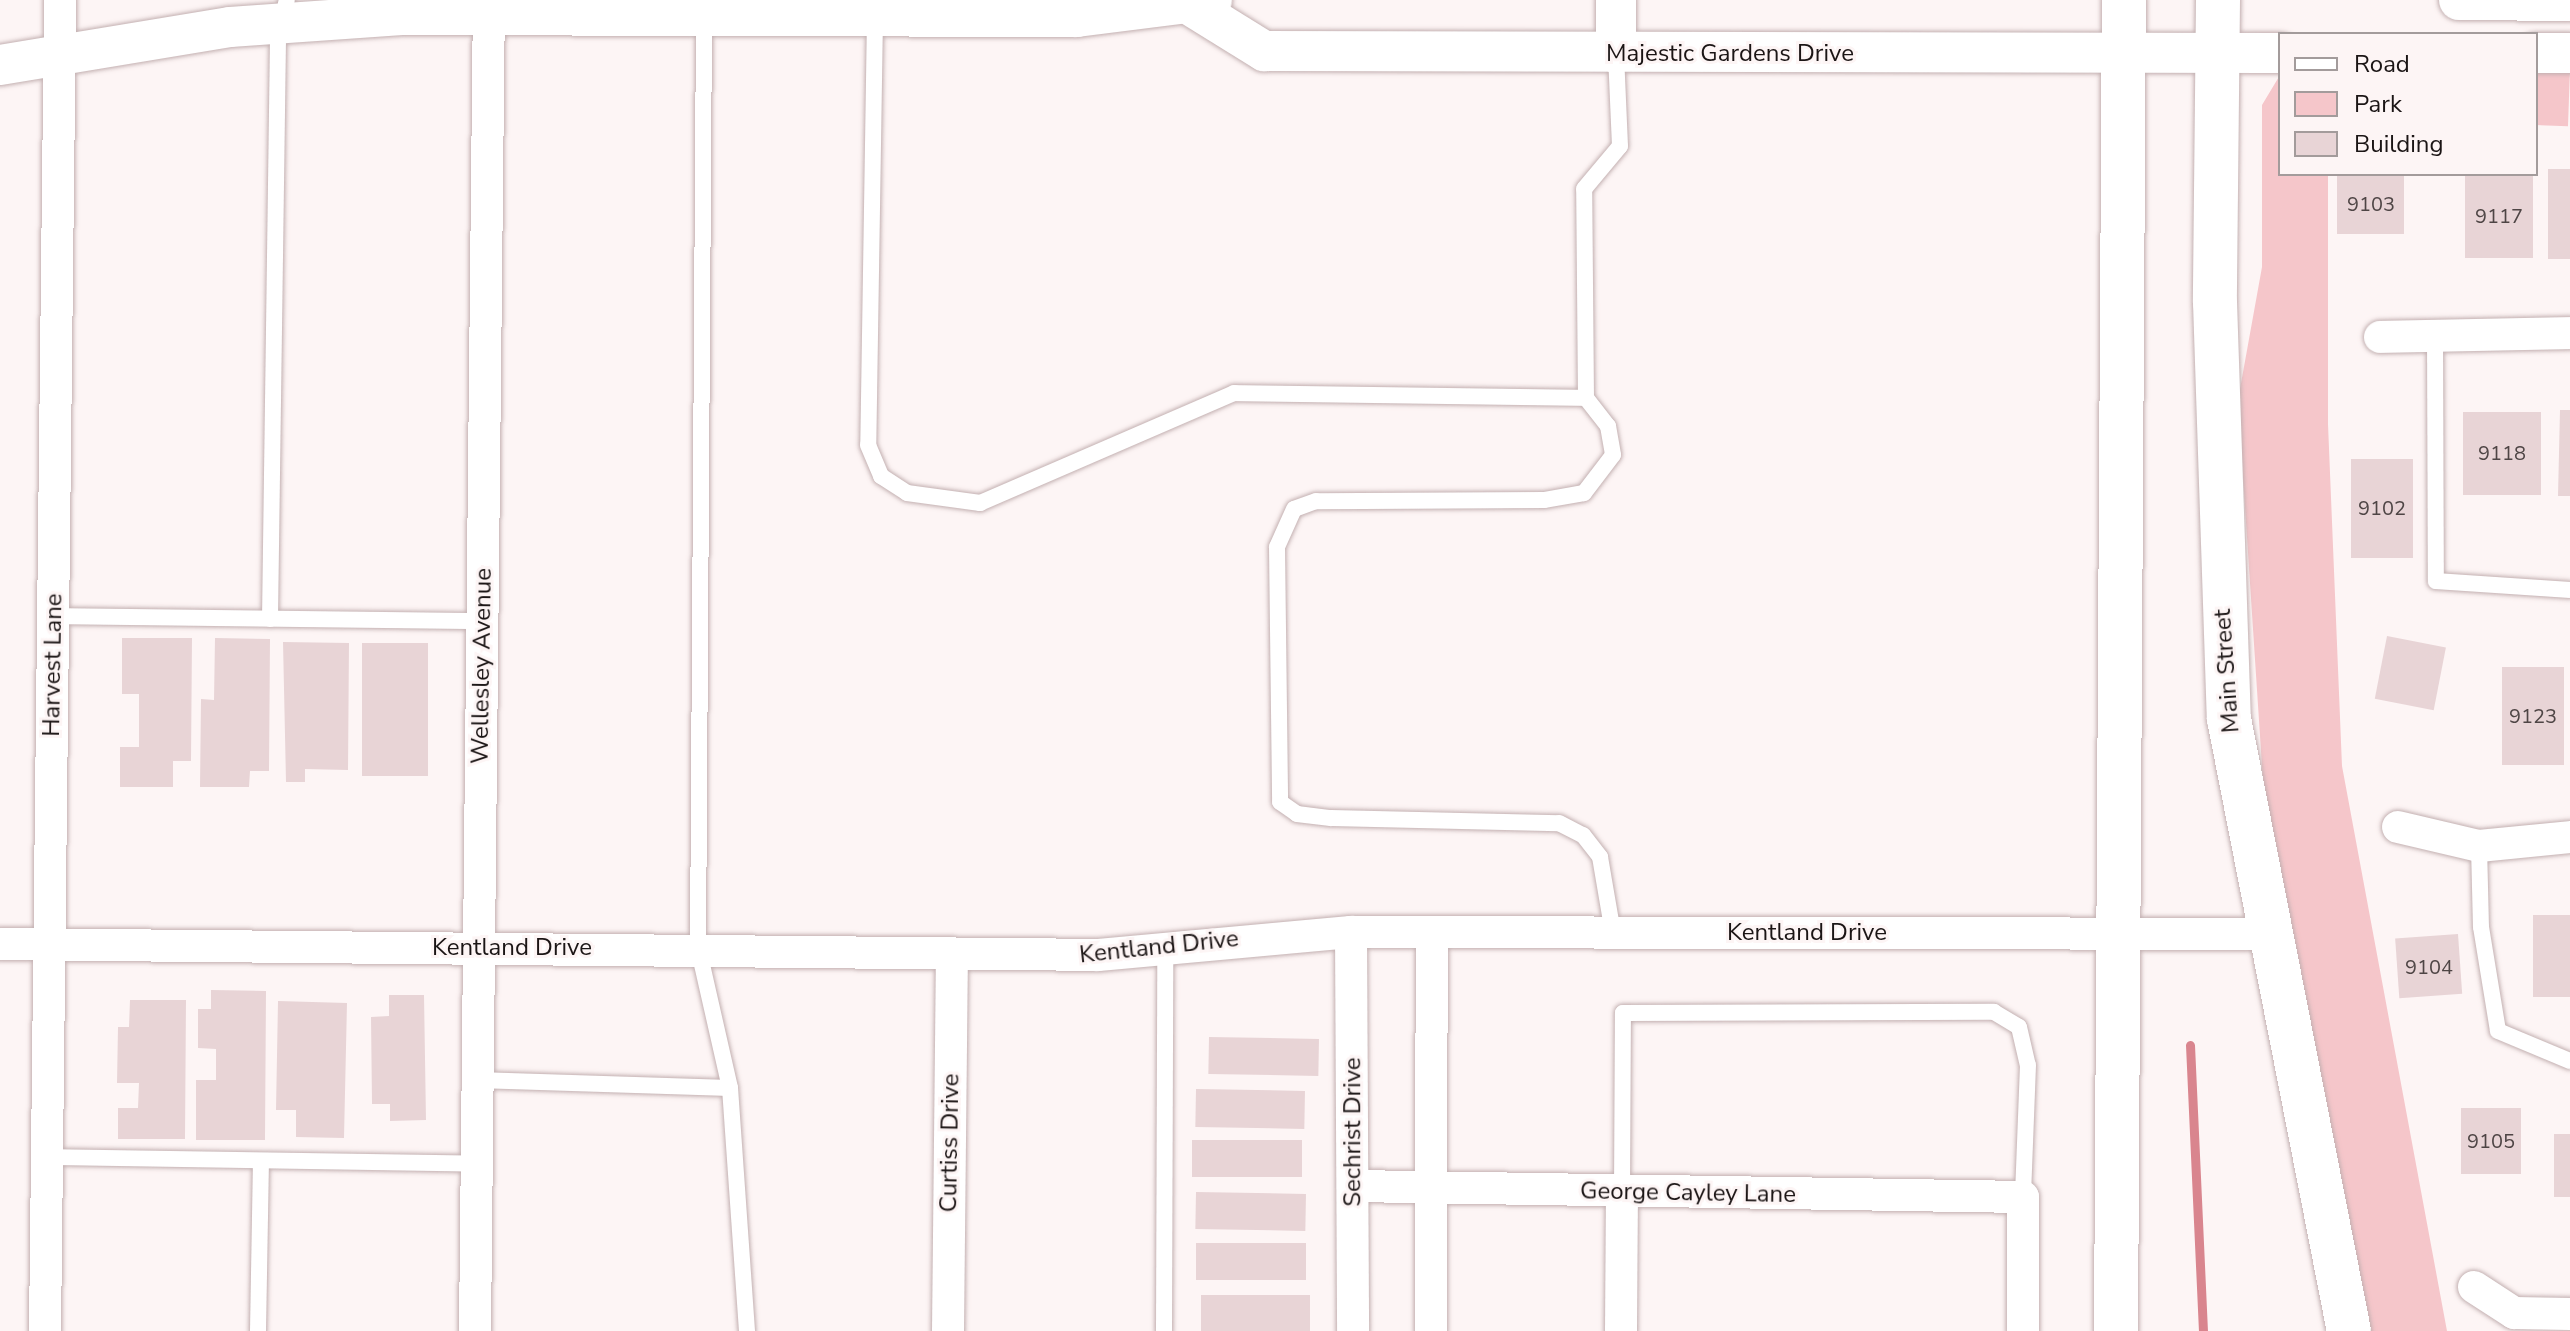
<!DOCTYPE html>
<style>
body{margin:0}
#map{position:relative;width:2570px;height:1331px;overflow:hidden;background:#fdf5f5;font-family:"Nunito Sans",sans-serif}
div>[style]{position:absolute}
.green>*{inset:0;background:#f5c6ca;transform-origin:0 0}
.stream>*{height:9px;margin:-4.5px;padding:0 4.5px;transform-origin:4.5px;border-radius:4.5px;background:#d9858e}
.building>*{inset:0;background:#e8d4d6;transform-origin:0 0}
.roads{filter:drop-shadow(0 0 2px #c3b0b1) drop-shadow(0 0 2px #c3b0b1)}
.service>*{height:16px;margin:-8px;padding:0 8px;transform-origin:8px;border-radius:8px;background:#fff}
.minor>*{height:32px;margin:-16px;padding:0 16px;transform-origin:16px;border-radius:16px;background:#fff}
.tertiary>*{height:40px;margin:-20px;padding:0 20px;transform-origin:20px;border-radius:20px;background:#fff}
.secondary>*{height:44px;margin:-22px;padding:0 22px;transform-origin:22px;border-radius:22px;background:#fff}
span{translate:-50% -50%;white-space:nowrap;text-align:center;line-height:1.15;-webkit-text-stroke:6px #fdf5f5;paint-order:stroke}
.number-label{font-size:20px;color:#4e4545}
.number-label span{-webkit-text-stroke-width:0}
.street-label{font-size:24px;color:#1b1515}
.legend{position:absolute;left:2278px;top:32px;width:260px;height:144px;box-sizing:border-box;background:#fdf5f5;border:2px solid #a39b9b;margin:0;padding:10px 14px;list-style:none;font-size:24px;color:#1b1515}
.legend li{display:flex;align-items:center;gap:16px;height:40px}
.legend b{width:40px;border:2px solid #a39b9b}
</style>
<div id="map">
<div class="green">
<div style="left:2536px;top:68px;width:34px;height:57px;rotate:2deg"></div>
<div style="clip-path:polygon(2280px 75px,2280px 174px,2328px 174px,2328px 424px,2342px 766px,2447px 1331px,2363px 1331px,2268px 858px,2238px 400px,2262px 267px,2262px 105px)"></div>
</div>
<div class="stream">
<div style="left:2190px;top:1045px;width:286px;rotate:87.4deg"></div>
</div>
<div class="building">
<div style="left:2548px;top:169px;width:22px;height:90px"></div>
<div style="left:2337px;top:174px;width:67px;height:60px"></div>
<div style="left:2465px;top:174px;width:68px;height:84px"></div>
<div style="clip-path:polygon(2560px 410px,2570px 410px,2570px 496px,2558px 496px)"></div>
<div style="left:2463px;top:412px;width:78px;height:83px"></div>
<div style="left:2351px;top:459px;width:62px;height:99px"></div>
<div style="left:2387px;top:636px;width:60px;height:64px;rotate:11deg"></div>
<div style="clip-path:polygon(122px 638px,192px 638px,191px 761px,173px 761px,173px 787px,120px 787px,120px 747px,139px 747px,139px 694px,122px 694px)"></div>
<div style="clip-path:polygon(215px 638px,270px 639px,269px 771px,250px 771px,249px 787px,200px 787px,201px 699px,214px 700px)"></div>
<div style="clip-path:polygon(283px 642px,349px 643px,348px 770px,305px 769px,305px 782px,286px 782px)"></div>
<div style="left:362px;top:643px;width:66px;height:133px"></div>
<div style="left:2502px;top:667px;width:62px;height:98px"></div>
<div style="left:2533px;top:915px;width:37px;height:82px"></div>
<div style="left:2458px;top:934px;width:60px;height:63px;rotate:86deg"></div>
<div style="clip-path:polygon(211px 990px,266px 991px,265px 1140px,196px 1140px,196px 1080px,216px 1080px,216px 1049px,198px 1048px,198px 1009px,211px 1009px)"></div>
<div style="clip-path:polygon(389px 995px,424px 995px,426px 1120px,390px 1121px,390px 1104px,372px 1104px,371px 1017px,389px 1016px)"></div>
<div style="clip-path:polygon(130px 1000px,186px 1000px,185px 1139px,118px 1139px,118px 1108px,138px 1108px,139px 1083px,117px 1083px,118px 1027px,129px 1027px)"></div>
<div style="clip-path:polygon(278px 1001px,347px 1003px,344px 1138px,296px 1137px,296px 1110px,276px 1110px)"></div>
<div style="left:1209px;top:1037px;width:110px;height:37px;rotate:1deg"></div>
<div style="left:1196px;top:1089px;width:109px;height:38px;rotate:1deg"></div>
<div style="left:2461px;top:1108px;width:60px;height:66px"></div>
<div style="left:2554px;top:1134px;width:16px;height:63px"></div>
<div style="left:1192px;top:1140px;width:110px;height:37px"></div>
<div style="left:1196px;top:1192px;width:110px;height:37px;rotate:1deg"></div>
<div style="left:1196px;top:1243px;width:110px;height:37px"></div>
<div style="left:1201px;top:1295px;width:109px;height:36px"></div>
</div>
<div class="roads">
<div class="service">
<div style="left:704px;top:17px;width:930px;rotate:90.37deg"></div>
<div style="left:698px;top:947px;width:145px;rotate:77.2deg"></div>
<div style="left:730px;top:1088px;width:244px;rotate:86deg"></div>
<div style="left:875px;top:17px;width:428px;rotate:90.9deg"></div>
<div style="left:868px;top:445px;width:34px;rotate:67deg"></div>
<div style="left:881px;top:476px;width:31px;rotate:33deg"></div>
<div style="left:907px;top:493px;width:74px;rotate:7.8deg"></div>
<div style="left:980px;top:503px;width:277px;rotate:-23.4deg"></div>
<div style="left:1234px;top:393px;width:352px;rotate:0.8deg"></div>
<div style="left:1586px;top:398px;width:36px;rotate:52deg"></div>
<div style="left:1608px;top:426px;width:29px;rotate:80deg"></div>
<div style="left:1613px;top:455px;width:48px;rotate:127.3deg"></div>
<div style="left:1584px;top:493px;width:41px;rotate:170.1deg"></div>
<div style="left:1544px;top:500px;width:228px;rotate:179.7deg"></div>
<div style="left:1316px;top:501px;width:23px;rotate:160deg"></div>
<div style="left:1294px;top:509px;width:42px;rotate:114.1deg"></div>
<div style="left:1277px;top:547px;width:255px;rotate:89.3deg"></div>
<div style="left:1280px;top:802px;width:21px;rotate:35deg"></div>
<div style="left:1297px;top:814px;width:34px;rotate:7deg"></div>
<div style="left:1331px;top:818px;width:228px;rotate:1.3deg"></div>
<div style="left:1559px;top:823px;width:27px;rotate:27deg"></div>
<div style="left:1583px;top:835px;width:28px;rotate:52deg"></div>
<div style="left:1600px;top:857px;width:77px;rotate:80.3deg"></div>
<div style="left:2435px;top:334px;width:247px;rotate:89.8deg"></div>
<div style="left:2436px;top:581px;width:134px;rotate:3.8deg"></div>
<div style="left:1586px;top:398px;width:209px;rotate:-90.5deg"></div>
<div style="left:1584px;top:189px;width:56px;rotate:-50.1deg"></div>
<div style="left:1620px;top:146px;width:93px;rotate:-92.5deg"></div>
<div style="left:53px;top:616px;width:429px;rotate:0.7deg"></div>
<div style="left:270px;top:619px;width:581px;rotate:-89.21deg"></div>
<div style="left:278px;top:38px;width:39px;rotate:-77deg"></div>
<div style="left:2479px;top:846px;width:81px;rotate:88.6deg"></div>
<div style="left:2481px;top:927px;width:105px;rotate:80.7deg"></div>
<div style="left:2498px;top:1031px;width:78px;rotate:22.6deg"></div>
<div style="left:477px;top:1080px;width:253px;rotate:1.8deg"></div>
<div style="left:47px;top:1157px;width:429px;rotate:0.9deg"></div>
<div style="left:1622px;top:1192px;width:179px;rotate:-89.7deg"></div>
<div style="left:1623px;top:1013px;width:371px;rotate:-0.2deg"></div>
<div style="left:1994px;top:1012px;width:29px;rotate:31deg"></div>
<div style="left:2019px;top:1027px;width:39px;rotate:77deg"></div>
<div style="left:2028px;top:1065px;width:132px;rotate:92.2deg"></div>
<div style="left:258px;top:1331px;width:168px;rotate:-89deg"></div>
<div style="left:1164px;top:1331px;width:381px;rotate:-89.8deg"></div>
</div>
<div class="minor">
<div style="left:2380px;top:337px;width:190px;rotate:-1.2deg"></div>
<div style="left:2398px;top:827px;width:83px;rotate:13.2deg"></div>
<div style="left:2479px;top:846px;width:91px;rotate:-5.6deg"></div>
<div style="left:1351px;top:932px;width:399px;rotate:89.7deg"></div>
<div style="left:0;top:944px;width:1098px;rotate:0.57deg"></div>
<div style="left:1098px;top:955px;width:254px;rotate:-5.2deg"></div>
<div style="left:1351px;top:932px;width:920px;rotate:0.12deg"></div>
<div style="left:1354px;top:1186px;width:669px;rotate:0.94deg"></div>
<div style="left:2023px;top:1197px;width:134px;rotate:90deg"></div>
<div style="left:2474px;top:1287px;width:48px;rotate:33deg"></div>
<div style="left:2514px;top:1313px;width:56px;rotate:1deg"></div>
<div style="left:45px;top:1331px;width:1331px;rotate:-89.35deg"></div>
<div style="left:475px;top:1331px;width:1331px;rotate:-89.4deg"></div>
<div style="left:948px;top:1331px;width:377px;rotate:-89.4deg"></div>
<div style="left:1431px;top:1331px;width:399px;rotate:-89.9deg"></div>
<div style="left:1621px;top:1331px;width:139px;rotate:-89.6deg"></div>
</div>
<div class="tertiary">
<div style="left:1616px;top:0;width:53px;rotate:90deg"></div>
<div style="left:2459px;top:0;width:111px;rotate:0.5deg"></div>
<div style="left:1193px;top:7px;width:84px;rotate:31.8deg"></div>
<div style="left:1264px;top:51px;width:1016px;rotate:0.11deg"></div>
<div style="left:2536px;top:53px;width:34px"></div>
<div style="left:0;top:65px;width:233px;rotate:-9.4deg"></div>
<div style="left:230px;top:27px;width:172px;rotate:-4deg"></div>
<div style="left:402px;top:15px;width:675px;rotate:0.17deg"></div>
<div style="left:1077px;top:17px;width:136px;rotate:-7.2deg"></div>
</div>
<div class="secondary">
<div style="left:2218px;top:0;width:302px;rotate:90.6deg"></div>
<div style="left:2215px;top:302px;width:417px;rotate:88.1deg"></div>
<div style="left:2229px;top:719px;width:624px;rotate:78.91deg"></div>
<div style="left:2116px;top:1331px;width:1331px;rotate:-89.66deg"></div>
</div>
</div>
<div class="number-label">
<span style="left:2371px;top:204px">9103</span>
<span style="left:2499px;top:216px">9117</span>
<span style="left:2502px;top:453px">9118</span>
<span style="left:2382px;top:508px">9102</span>
<span style="left:2533px;top:716px">9123</span>
<span style="left:2429px;top:967px">9104</span>
<span style="left:2491px;top:1141px">9105</span>
</div>
<div class="street-label">
<span style="left:1730px;top:54px">Majestic Gardens Drive</span>
<span style="left:53px;top:665px;rotate:-89deg">Harvest Lane</span>
<span style="left:482px;top:666px;rotate:-89deg">Wellesley Avenue</span>
<span style="left:2227px;top:671px;rotate:-94deg">Main Street</span>
<span style="left:1807px;top:933px">Kentland Drive</span>
<span style="left:1159px;top:947px;rotate:-6deg">Kentland Drive</span>
<span style="left:512px;top:948px">Kentland Drive</span>
<span style="left:1353px;top:1132px;rotate:-90deg">Sechrist Drive</span>
<span style="left:950px;top:1143px;rotate:-89deg">Curtiss Drive</span>
<span style="left:1688px;top:1193px;rotate:1deg">George Cayley Lane</span>
</div>
<ul class="legend">
<li><b style="height:10px;background:#fff"></b>Road</li>
<li><b style="height:22px;background:#f5c6ca"></b>Park</li>
<li><b style="height:22px;background:#e8d4d6"></b>Building</li>
</ul>
</div>
